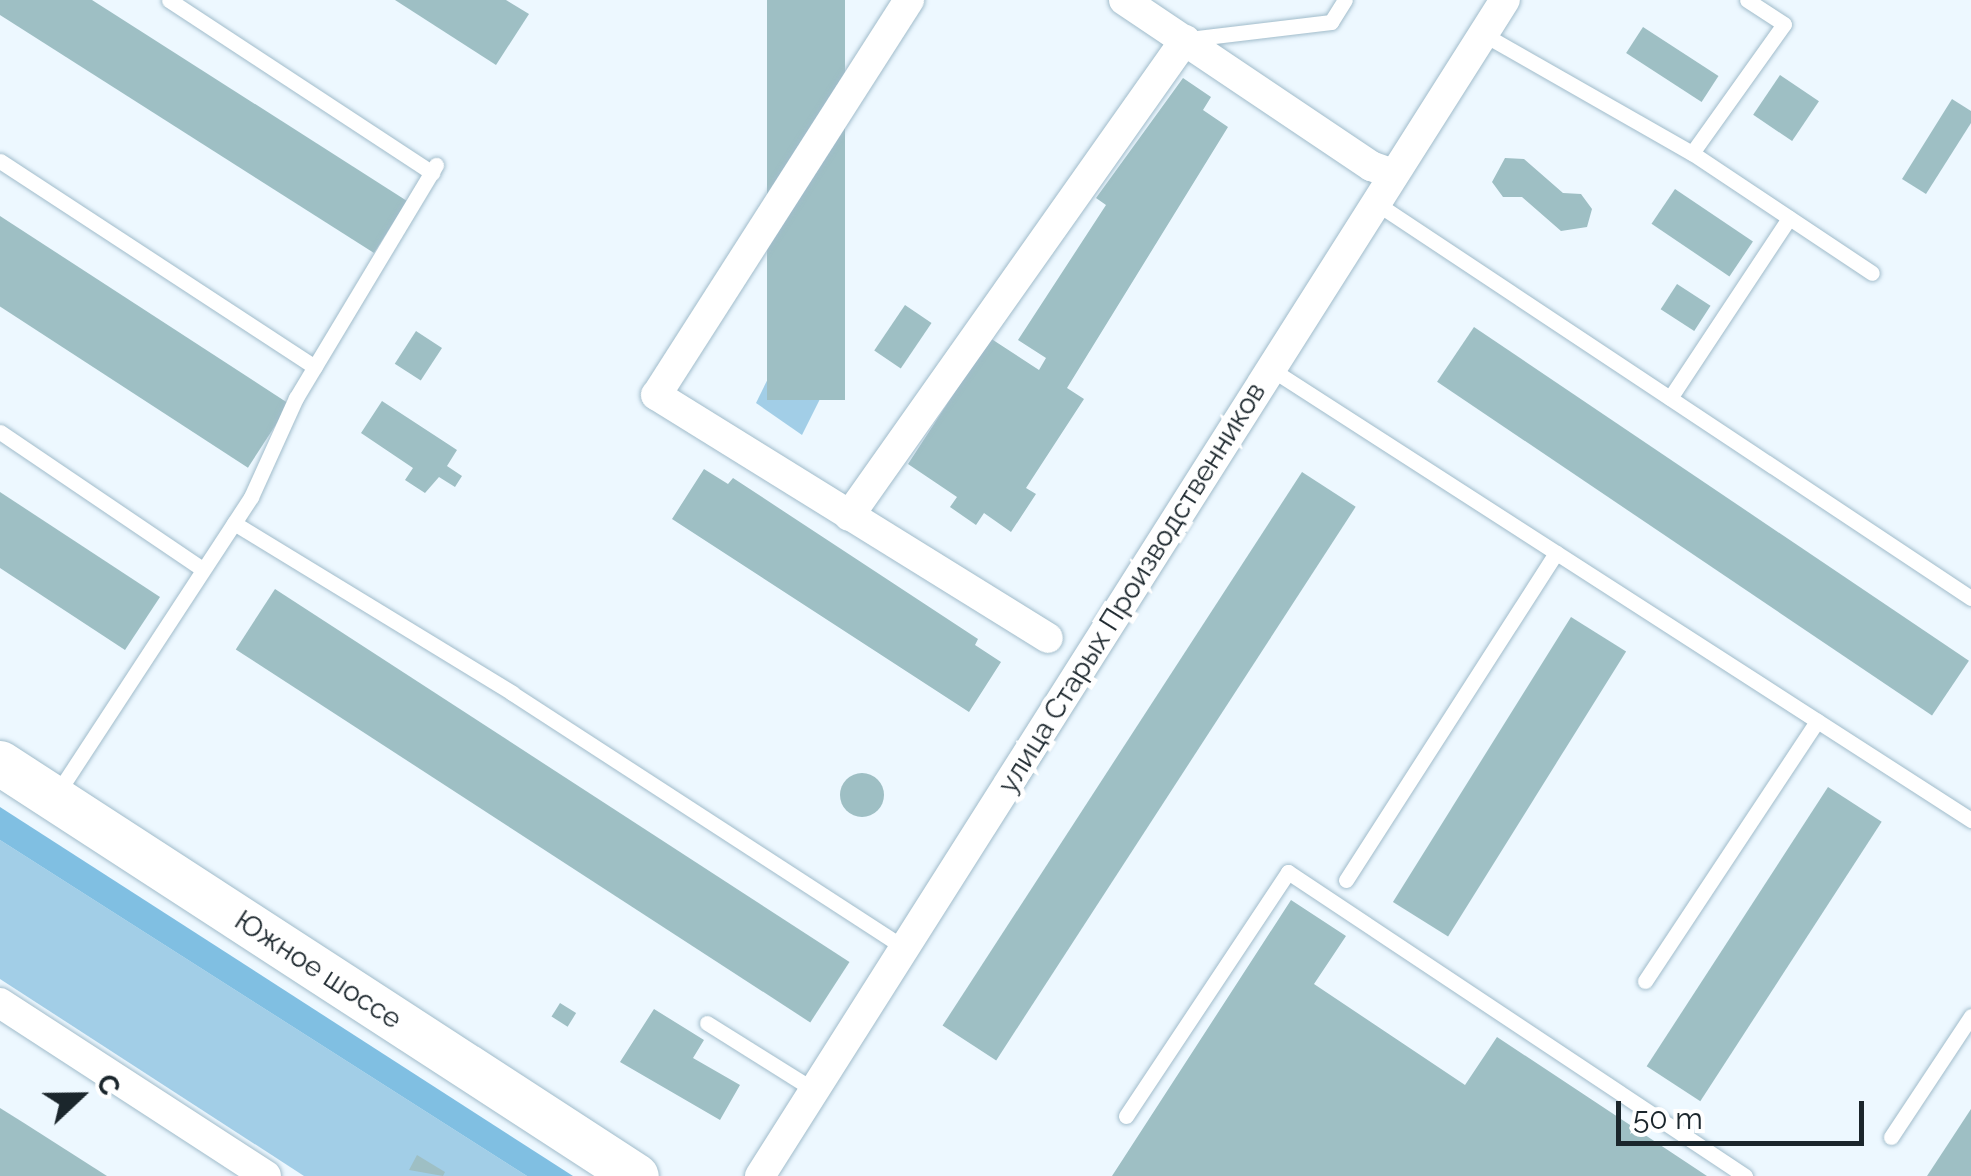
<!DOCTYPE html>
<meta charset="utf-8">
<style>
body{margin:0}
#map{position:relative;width:1971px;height:1176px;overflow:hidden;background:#edf8ff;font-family:Raleway,sans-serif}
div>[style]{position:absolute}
.green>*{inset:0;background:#a2cee7}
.forest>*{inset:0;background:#80bfe2}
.building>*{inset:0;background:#9ebfc4;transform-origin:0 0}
.round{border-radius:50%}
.roads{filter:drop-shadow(0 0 2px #a1bccb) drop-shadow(0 0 2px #a1bccb)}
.service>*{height:15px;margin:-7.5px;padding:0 7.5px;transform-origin:7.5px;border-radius:7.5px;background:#fff}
.minor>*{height:30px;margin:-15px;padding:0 15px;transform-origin:15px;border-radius:15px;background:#fff}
.primary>*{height:45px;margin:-22.5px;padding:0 22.5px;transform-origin:22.5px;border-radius:22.5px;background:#fff}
span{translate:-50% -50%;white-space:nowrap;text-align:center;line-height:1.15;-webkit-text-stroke:10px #fff;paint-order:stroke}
.street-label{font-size:28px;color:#1b262c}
.north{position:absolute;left:30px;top:1046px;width:100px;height:100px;-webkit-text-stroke:8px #fff;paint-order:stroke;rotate:68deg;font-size:28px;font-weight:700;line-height:40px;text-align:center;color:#1b262c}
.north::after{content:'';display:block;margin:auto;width:35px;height:45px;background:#1b262c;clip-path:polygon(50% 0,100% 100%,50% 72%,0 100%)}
.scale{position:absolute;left:1616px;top:1101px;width:248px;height:45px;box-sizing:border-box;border:5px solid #1b262c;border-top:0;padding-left:12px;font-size:30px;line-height:35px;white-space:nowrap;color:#1b262c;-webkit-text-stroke:8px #fff;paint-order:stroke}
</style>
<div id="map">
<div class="green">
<div style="clip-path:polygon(785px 344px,830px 379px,802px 435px,756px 403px)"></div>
<div style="clip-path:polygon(0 840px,527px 1176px,304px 1176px,0 979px)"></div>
</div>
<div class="forest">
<div style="clip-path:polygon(0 807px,573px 1176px,527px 1176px,0 840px)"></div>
</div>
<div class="building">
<div style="clip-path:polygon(0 0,92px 0,407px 201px,374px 253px,0 15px)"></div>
<div style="clip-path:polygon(395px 0,506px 0,529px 14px,496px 65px)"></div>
<div style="left:767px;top:0;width:78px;height:400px"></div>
<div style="left:1643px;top:27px;width:90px;height:31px;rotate:33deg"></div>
<div style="left:1780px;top:75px;width:47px;height:48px;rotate:34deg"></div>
<div style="clip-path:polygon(1183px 78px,1211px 97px,1203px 110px,1228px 127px,1067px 388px,1084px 399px,1026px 488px,1036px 494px,1011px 532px,984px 513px,976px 525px,950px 507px,957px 497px,908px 464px,990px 338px,1039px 370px,1046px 358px,1018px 340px,1106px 205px,1096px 198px)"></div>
<div style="clip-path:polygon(1952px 99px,1971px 111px,1971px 123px,1926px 194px,1902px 179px)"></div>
<div style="clip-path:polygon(1505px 158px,1524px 159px,1563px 193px,1581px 194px,1592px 209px,1587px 227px,1561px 231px,1522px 197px,1503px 197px,1492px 182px)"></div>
<div style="left:1675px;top:189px;width:94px;height:42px;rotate:34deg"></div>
<div style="left:0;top:216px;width:345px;height:76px;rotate:33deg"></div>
<div style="left:1677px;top:284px;width:40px;height:30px;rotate:33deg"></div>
<div style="left:905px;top:305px;width:32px;height:55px;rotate:34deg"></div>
<div style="left:1474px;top:327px;width:597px;height:66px;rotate:34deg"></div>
<div style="left:416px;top:331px;width:31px;height:39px;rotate:33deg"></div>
<div style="clip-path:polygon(382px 401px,457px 450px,447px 466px,462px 476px,455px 487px,439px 477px,425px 493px,405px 480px,413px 468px,361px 433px)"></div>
<div style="clip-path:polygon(704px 469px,728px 484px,733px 478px,978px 639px,975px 645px,1001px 662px,969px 712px,672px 519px)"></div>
<div style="left:1302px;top:472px;width:64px;height:660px;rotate:33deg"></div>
<div style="clip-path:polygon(0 492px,160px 597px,125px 650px,0 568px)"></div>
<div style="left:275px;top:589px;width:685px;height:72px;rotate:33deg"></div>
<div style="left:1571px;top:617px;width:65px;height:336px;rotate:32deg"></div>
<div class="round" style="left:840px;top:773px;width:44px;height:44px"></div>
<div style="left:1828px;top:787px;width:64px;height:333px;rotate:33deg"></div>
<div style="clip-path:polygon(1291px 900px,1346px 936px,1314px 984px,1465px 1085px,1497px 1037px,1707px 1176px,1112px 1176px)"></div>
<div style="left:560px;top:1003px;width:19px;height:16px;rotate:32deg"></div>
<div style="clip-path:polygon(654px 1009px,704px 1040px,693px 1058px,740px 1085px,720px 1120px,620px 1062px)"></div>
<div style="clip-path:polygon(0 1108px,24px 1123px,107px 1176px,0 1176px)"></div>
<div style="clip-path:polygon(1971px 1109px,1971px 1176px,1927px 1176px)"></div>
<div style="clip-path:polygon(417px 1155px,445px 1172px,443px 1176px,409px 1170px)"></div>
</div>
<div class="roads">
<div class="service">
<div style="left:169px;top:0;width:315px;rotate:33.3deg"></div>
<div style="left:1483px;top:34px;width:241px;rotate:29.7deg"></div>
<div style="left:1692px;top:153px;width:216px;rotate:33.7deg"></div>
<div style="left:1189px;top:39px;width:143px;rotate:-6.8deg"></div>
<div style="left:1331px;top:22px;width:26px;rotate:-58deg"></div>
<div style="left:1692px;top:153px;width:158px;rotate:-54.5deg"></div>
<div style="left:1784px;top:24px;width:44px;rotate:-147deg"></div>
<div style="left:0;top:161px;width:376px;rotate:33.2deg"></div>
<div style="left:1376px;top:203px;width:714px;rotate:33.58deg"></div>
<div style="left:1271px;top:369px;width:833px;rotate:32.79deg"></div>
<div style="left:1670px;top:398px;width:216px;rotate:-56.5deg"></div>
<div style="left:0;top:432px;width:244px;rotate:34.1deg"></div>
<div style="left:234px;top:523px;width:326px;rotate:31.4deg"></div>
<div style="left:512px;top:693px;width:468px;rotate:33deg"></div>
<div style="left:56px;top:795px;width:356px;rotate:-56.8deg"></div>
<div style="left:251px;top:497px;width:109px;rotate:-65.6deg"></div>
<div style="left:296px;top:398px;width:272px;rotate:-59deg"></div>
<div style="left:1346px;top:880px;width:389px;rotate:-57.3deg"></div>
<div style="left:1645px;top:981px;width:312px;rotate:-56.5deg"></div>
<div style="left:707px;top:1023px;width:126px;rotate:32.1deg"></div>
<div style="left:1126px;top:1116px;width:293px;rotate:-56.4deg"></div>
<div style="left:1288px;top:872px;width:549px;rotate:33.63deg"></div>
<div style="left:1891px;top:1137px;width:145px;rotate:-56.5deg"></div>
</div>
<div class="minor">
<div style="left:909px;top:0;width:469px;rotate:122.6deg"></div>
<div style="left:656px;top:395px;width:461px;rotate:31.8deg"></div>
<div style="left:1124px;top:0;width:298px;rotate:33.9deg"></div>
<div style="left:1371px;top:166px;width:23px;rotate:20deg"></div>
<div style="left:849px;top:516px;width:583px;rotate:-54.78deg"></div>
<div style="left:0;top:1003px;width:317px;rotate:33deg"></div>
<div style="left:760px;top:1176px;width:1392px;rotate:-57.65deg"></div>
</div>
<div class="primary">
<div style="left:0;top:763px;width:758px;rotate:33deg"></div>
</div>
</div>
<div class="street-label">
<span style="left:1132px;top:588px;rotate:-58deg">улица Старых Производственников</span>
<span style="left:318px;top:970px;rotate:33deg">Южное шоссе</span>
</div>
<div class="north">С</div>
<div class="scale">50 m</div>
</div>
